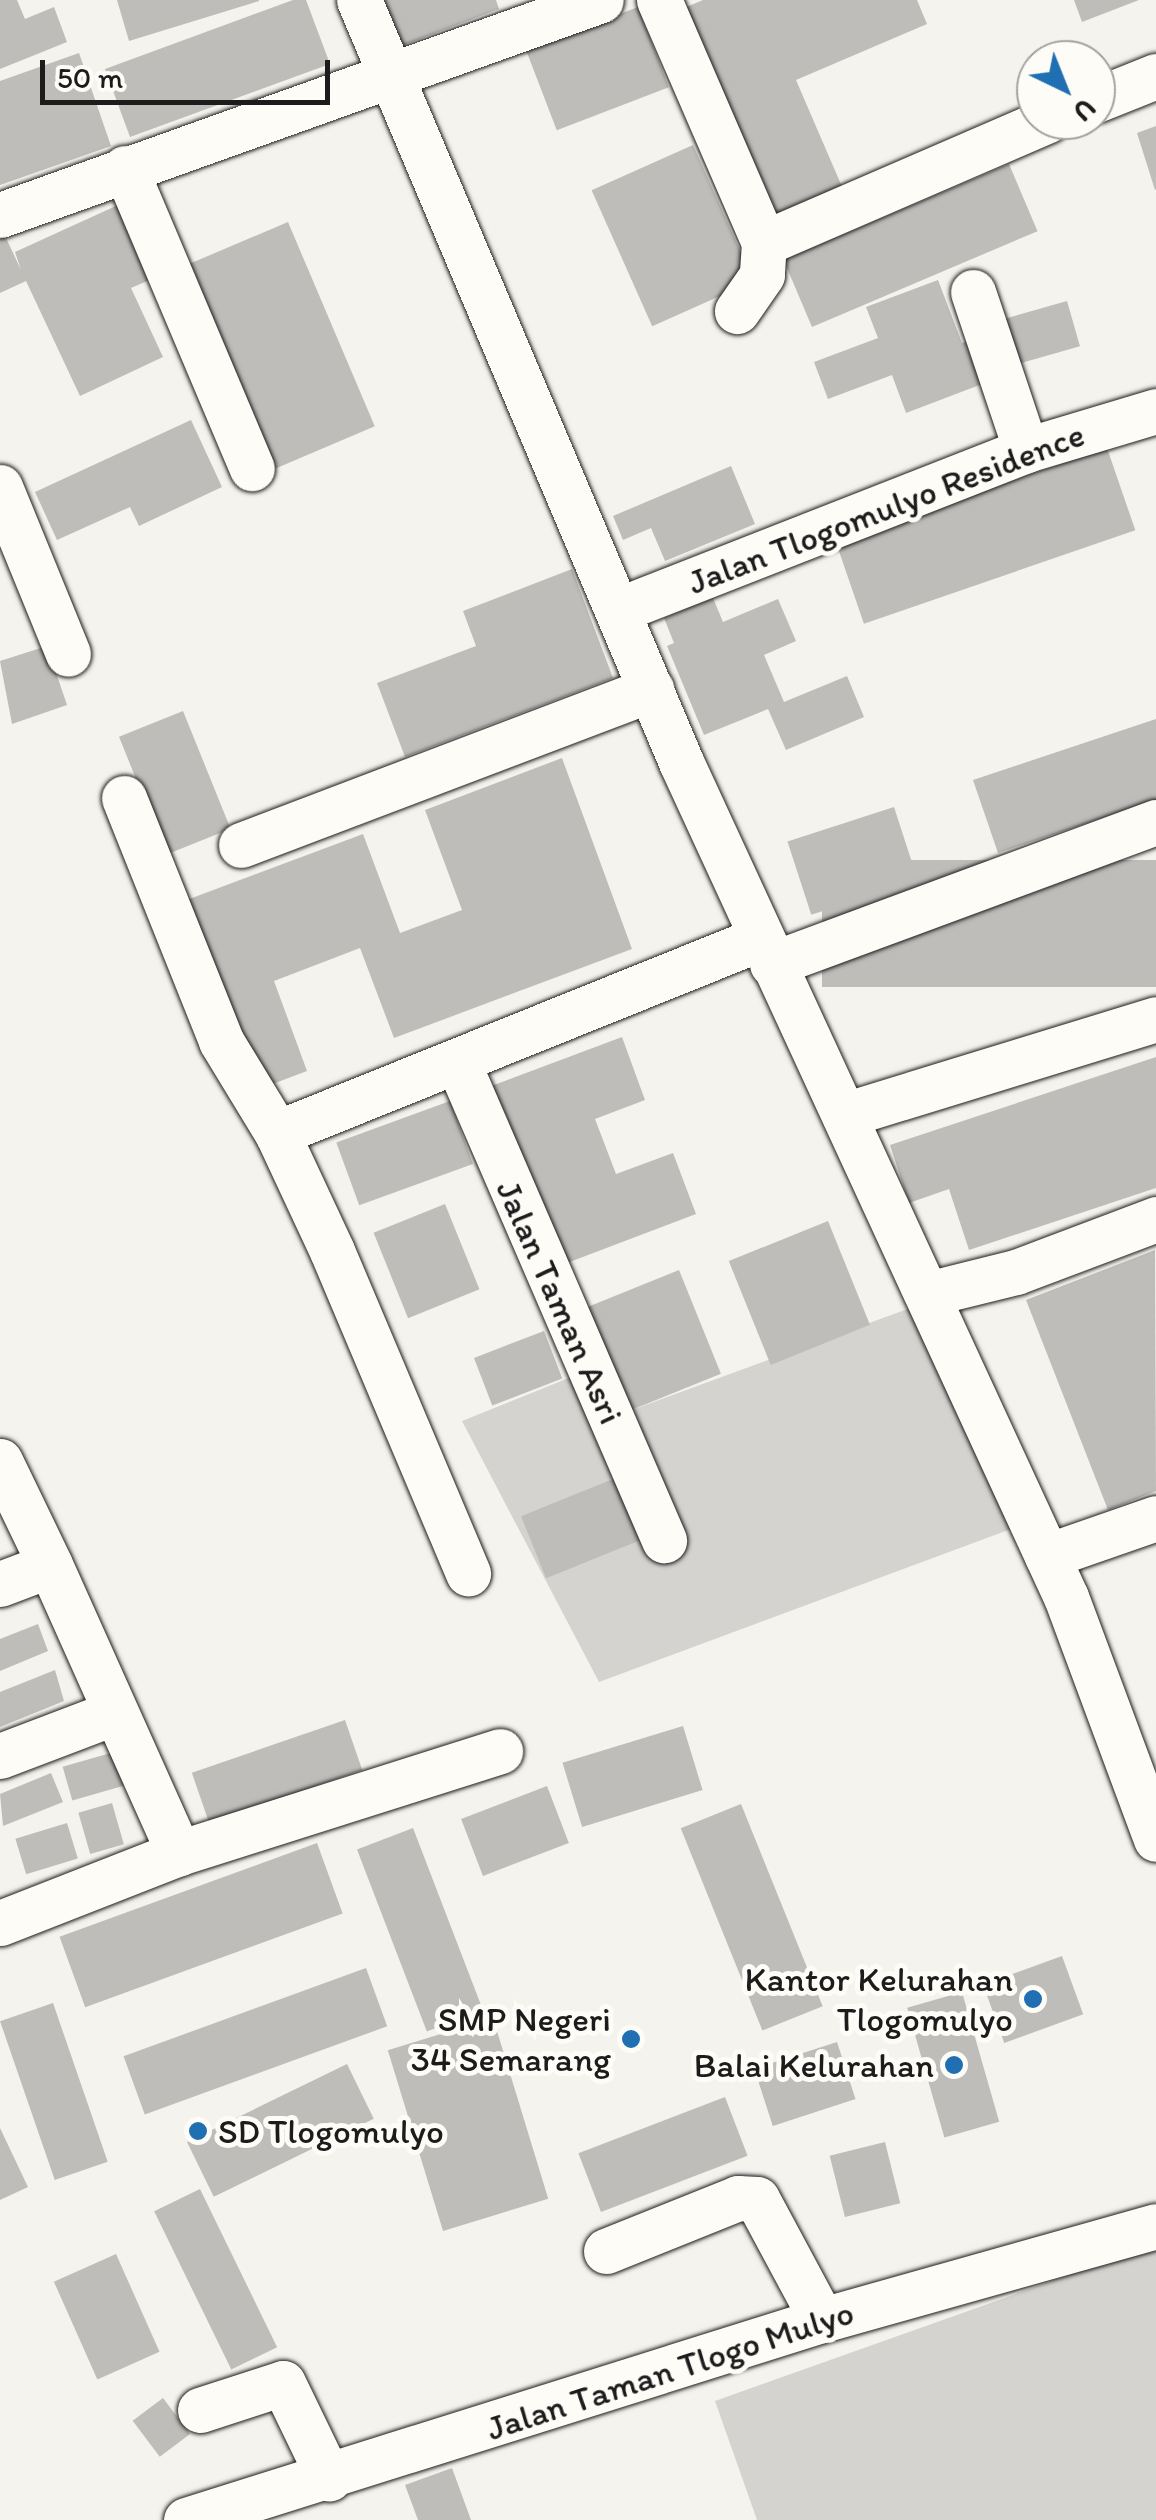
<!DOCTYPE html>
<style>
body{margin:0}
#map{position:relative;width:1156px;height:2520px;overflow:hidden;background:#f4f3ee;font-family:Itim,sans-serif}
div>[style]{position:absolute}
.green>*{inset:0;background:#d4d3cf}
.building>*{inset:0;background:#bebdba;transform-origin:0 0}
.roads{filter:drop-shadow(0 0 2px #1c1c1c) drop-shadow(0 0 2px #1c1c1c)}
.minor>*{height:45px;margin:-22.5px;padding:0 22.5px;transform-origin:22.5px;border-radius:22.5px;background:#fdfcf7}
.dots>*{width:28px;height:28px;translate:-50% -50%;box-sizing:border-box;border:5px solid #fdfcf7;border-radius:50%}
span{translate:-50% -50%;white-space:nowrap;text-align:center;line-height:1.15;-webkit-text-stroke:10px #fdfcf7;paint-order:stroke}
.street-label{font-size:35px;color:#1c1c1c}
.poi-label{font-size:35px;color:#1c1c1c}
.right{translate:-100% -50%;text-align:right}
.left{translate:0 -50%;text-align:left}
.north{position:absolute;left:1016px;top:40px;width:100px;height:100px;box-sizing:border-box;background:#fdfcf7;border:2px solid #a3a29f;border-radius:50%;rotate:137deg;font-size:28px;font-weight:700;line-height:40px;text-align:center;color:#1c1c1c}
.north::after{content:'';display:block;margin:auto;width:35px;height:45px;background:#1f6fb2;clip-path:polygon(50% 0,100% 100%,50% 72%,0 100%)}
.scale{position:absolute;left:40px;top:60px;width:290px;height:45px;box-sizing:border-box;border:5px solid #1c1c1c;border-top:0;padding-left:12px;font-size:30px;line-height:35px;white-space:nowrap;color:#1c1c1c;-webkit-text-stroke:8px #fdfcf7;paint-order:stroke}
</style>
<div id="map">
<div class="green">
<div style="clip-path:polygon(913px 1307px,1011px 1529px,599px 1682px,462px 1421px,581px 1373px,599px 1422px)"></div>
<div style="clip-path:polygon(1156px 2244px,1156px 2520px,757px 2520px,715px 2401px)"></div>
</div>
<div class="building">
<div style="clip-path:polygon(0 0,17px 0,25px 19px,54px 7px,67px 42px,0 69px)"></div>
<div style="clip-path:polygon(117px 0,259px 0,259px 1px,129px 41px)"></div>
<div style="clip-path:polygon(293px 0,306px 0,330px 64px,130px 137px,105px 69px)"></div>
<div style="clip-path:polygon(384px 0,496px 0,499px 9px,401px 46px)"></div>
<div style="clip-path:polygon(703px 0,917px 0,927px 24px,796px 80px,843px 189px,774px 219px,684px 8px)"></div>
<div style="clip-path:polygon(1074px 0,1139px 0,1082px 22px)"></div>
<div style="left:638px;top:7px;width:86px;height:120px;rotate:69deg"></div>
<div style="clip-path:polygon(79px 53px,111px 146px,0 185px,0 81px)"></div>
<div style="clip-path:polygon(1156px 126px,1156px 189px,1155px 190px,1137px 133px)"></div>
<div style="left:693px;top:145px;width:149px;height:111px;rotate:66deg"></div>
<div style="left:1009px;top:164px;width:73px;height:245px;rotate:67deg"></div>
<div style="clip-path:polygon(118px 205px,152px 279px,131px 288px,163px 357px,80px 396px,26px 281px,0 293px,0 225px,21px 270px,15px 252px)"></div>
<div style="left:288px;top:222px;width:222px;height:116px;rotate:67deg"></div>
<div style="clip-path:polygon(938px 280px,962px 343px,975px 338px,990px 381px,906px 413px,892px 375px,828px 399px,814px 362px,878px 338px,866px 307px)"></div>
<div style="left:1067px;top:301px;width:47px;height:69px;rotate:74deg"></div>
<div style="clip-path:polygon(191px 420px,222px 487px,139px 526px,130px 507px,57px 540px,35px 492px)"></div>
<div style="left:1107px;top:448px;width:87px;height:287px;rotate:71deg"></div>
<div style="clip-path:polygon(731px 466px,755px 524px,665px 561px,651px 528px,623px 540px,613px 516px)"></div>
<div style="clip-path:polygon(572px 569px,613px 678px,405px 757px,377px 683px,476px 646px,463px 611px)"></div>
<div style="clip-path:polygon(713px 598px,723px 622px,778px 599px,796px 641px,764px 655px,784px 702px,847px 676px,864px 717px,786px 750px,768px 709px,704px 735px,667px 646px,674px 643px,664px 618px)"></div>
<div style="clip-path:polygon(47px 646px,67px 705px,12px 724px,0 661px)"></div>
<div style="left:183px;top:711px;width:127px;height:69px;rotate:68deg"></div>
<div style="clip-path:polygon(1156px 719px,1156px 800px,998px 853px,973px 780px)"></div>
<div style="clip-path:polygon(562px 758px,632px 949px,394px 1038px,360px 948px,274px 981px,307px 1071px,254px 1091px,184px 901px,363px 834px,400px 933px,462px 910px,425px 810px)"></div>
<div style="left:894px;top:807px;width:77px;height:112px;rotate:72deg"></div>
<div style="left:1156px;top:860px;width:127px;height:334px;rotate:90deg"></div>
<div style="clip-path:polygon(622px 1037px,645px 1100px,595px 1119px,616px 1174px,673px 1153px,696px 1214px,559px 1266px,486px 1088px)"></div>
<div style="clip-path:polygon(1156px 1057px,1156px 1188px,969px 1250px,949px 1189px,909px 1203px,890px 1145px)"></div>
<div style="left:450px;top:1101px;width:67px;height:121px;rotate:70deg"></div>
<div style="left:445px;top:1204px;width:92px;height:77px;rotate:68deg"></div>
<div style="left:828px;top:1221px;width:112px;height:107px;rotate:68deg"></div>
<div style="clip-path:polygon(1155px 1250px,1156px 1491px,1108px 1510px,1026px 1300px)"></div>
<div style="left:679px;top:1270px;width:112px;height:108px;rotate:68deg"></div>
<div style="left:544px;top:1331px;width:51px;height:75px;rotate:69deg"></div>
<div style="left:623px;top:1475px;width:67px;height:110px;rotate:68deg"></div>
<div style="clip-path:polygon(38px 1624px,48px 1651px,0 1671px,0 1639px)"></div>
<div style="clip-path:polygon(55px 1670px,64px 1701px,0 1727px,0 1692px)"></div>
<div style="left:345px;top:1720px;width:53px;height:162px;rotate:71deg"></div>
<div style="left:683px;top:1726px;width:67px;height:126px;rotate:73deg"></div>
<div style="left:128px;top:1748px;width:35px;height:68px;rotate:74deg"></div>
<div style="clip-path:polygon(51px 1773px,63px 1802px,3px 1826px,0 1794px)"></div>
<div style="left:547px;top:1786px;width:61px;height:92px;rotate:69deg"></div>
<div style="left:112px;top:1803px;width:43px;height:35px;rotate:74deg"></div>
<div style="left:741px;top:1804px;width:218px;height:65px;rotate:68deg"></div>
<div style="left:67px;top:1823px;width:37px;height:54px;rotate:73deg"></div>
<div style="left:413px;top:1828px;width:195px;height:60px;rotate:69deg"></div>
<div style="left:317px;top:1843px;width:75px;height:274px;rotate:70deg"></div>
<div style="left:1062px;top:1956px;width:62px;height:84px;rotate:70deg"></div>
<div style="left:366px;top:1968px;width:62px;height:258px;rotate:70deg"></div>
<div style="left:962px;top:1992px;width:135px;height:57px;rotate:74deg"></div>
<div style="left:53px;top:2003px;width:168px;height:56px;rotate:71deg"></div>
<div style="left:493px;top:2018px;width:189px;height:110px;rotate:73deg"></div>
<div style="left:837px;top:2042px;width:60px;height:87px;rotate:72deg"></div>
<div style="left:347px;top:2064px;width:61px;height:178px;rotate:64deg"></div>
<div style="left:725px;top:2097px;width:63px;height:157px;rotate:69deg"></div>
<div style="clip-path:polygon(0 2128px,28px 2187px,0 2200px)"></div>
<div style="left:885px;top:2142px;width:63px;height:57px;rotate:76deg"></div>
<div style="left:200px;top:2189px;width:176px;height:51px;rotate:64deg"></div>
<div style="left:116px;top:2254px;width:107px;height:68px;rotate:66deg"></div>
<div style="left:163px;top:2398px;width:45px;height:38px;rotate:53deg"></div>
<div style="clip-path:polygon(452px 2468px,471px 2520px,418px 2520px,405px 2485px)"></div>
</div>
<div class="roads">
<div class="minor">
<div style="left:359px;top:0;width:827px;rotate:67.09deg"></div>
<div style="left:681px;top:762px;width:919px;rotate:65.25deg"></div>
<div style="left:1066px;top:1597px;width:258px;rotate:69.6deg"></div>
<div style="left:659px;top:0;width:265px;rotate:66.6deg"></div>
<div style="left:764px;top:243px;width:32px;rotate:94deg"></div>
<div style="left:762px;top:275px;width:44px;rotate:124.8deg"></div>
<div style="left:1096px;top:100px;width:65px;rotate:-21.8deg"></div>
<div style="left:125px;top:168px;width:326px;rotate:67.1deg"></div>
<div style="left:0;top:215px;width:638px;rotate:-19.68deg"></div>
<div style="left:764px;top:243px;width:309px;rotate:-23.4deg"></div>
<div style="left:973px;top:292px;width:167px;rotate:71.5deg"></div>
<div style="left:0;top:487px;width:180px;rotate:67.8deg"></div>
<div style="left:618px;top:610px;width:438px;rotate:-21.4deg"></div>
<div style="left:1026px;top:450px;width:136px;rotate:-16.7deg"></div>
<div style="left:124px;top:798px;width:262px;rotate:68.2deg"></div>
<div style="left:221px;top:1041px;width:108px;rotate:58.7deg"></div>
<div style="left:277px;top:1133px;width:130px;rotate:65deg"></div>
<div style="left:332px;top:1251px;width:350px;rotate:67.1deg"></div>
<div style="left:241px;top:845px;width:439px;rotate:-20.8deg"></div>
<div style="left:772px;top:964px;width:409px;rotate:-20.3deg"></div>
<div style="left:458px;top:1063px;width:520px;rotate:66.64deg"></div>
<div style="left:844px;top:1115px;width:326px;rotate:-17.1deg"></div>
<div style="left:277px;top:1133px;width:522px;rotate:-21.94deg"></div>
<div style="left:927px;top:1294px;width:92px;rotate:-13.9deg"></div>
<div style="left:1016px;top:1272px;width:150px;rotate:-20.7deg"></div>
<div style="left:0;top:1461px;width:115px;rotate:64.3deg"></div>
<div style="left:1047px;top:1556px;width:115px;rotate:-19.2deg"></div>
<div style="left:0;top:1584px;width:53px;rotate:-20.8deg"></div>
<div style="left:50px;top:1565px;width:316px;rotate:65.9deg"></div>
<div style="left:179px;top:1853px;width:192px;rotate:158.6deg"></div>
<div style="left:0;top:1756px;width:121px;rotate:-20.8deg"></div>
<div style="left:179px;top:1853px;width:337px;rotate:-17.6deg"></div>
<div style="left:606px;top:2251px;width:142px;rotate:-21.9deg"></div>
<div style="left:738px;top:2198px;width:19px;rotate:3deg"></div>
<div style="left:757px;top:2199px;width:137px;rotate:61.8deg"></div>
<div style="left:200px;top:2410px;width:87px;rotate:-18deg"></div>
<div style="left:283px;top:2383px;width:106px;rotate:64.2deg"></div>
<div style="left:186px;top:2520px;width:667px;rotate:-17.46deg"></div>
<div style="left:822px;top:2320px;width:347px;rotate:-15.7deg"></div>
</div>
</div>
<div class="dots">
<div style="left:1033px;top:1999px;background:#1f6fb2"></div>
<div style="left:631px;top:2039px;background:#1f6fb2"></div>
<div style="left:954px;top:2065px;background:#1f6fb2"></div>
<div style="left:198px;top:2131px;background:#1f6fb2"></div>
</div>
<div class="street-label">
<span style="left:886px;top:508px;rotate:-21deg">Jalan Tlogomulyo Residence</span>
<span style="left:560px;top:1302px;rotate:66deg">Jalan Taman Asri</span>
<span style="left:670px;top:2370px;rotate:-18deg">Jalan Taman Tlogo Mulyo</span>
</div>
<div class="poi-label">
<span class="right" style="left:1013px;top:1999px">Kantor Kelurahan<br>Tlogomulyo</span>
<span class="right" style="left:611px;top:2039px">SMP Negeri<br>34 Semarang</span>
<span class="right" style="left:934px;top:2065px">Balai Kelurahan</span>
<span class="left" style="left:218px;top:2131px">SD Tlogomulyo</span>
</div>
<div class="north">U</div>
<div class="scale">50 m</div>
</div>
